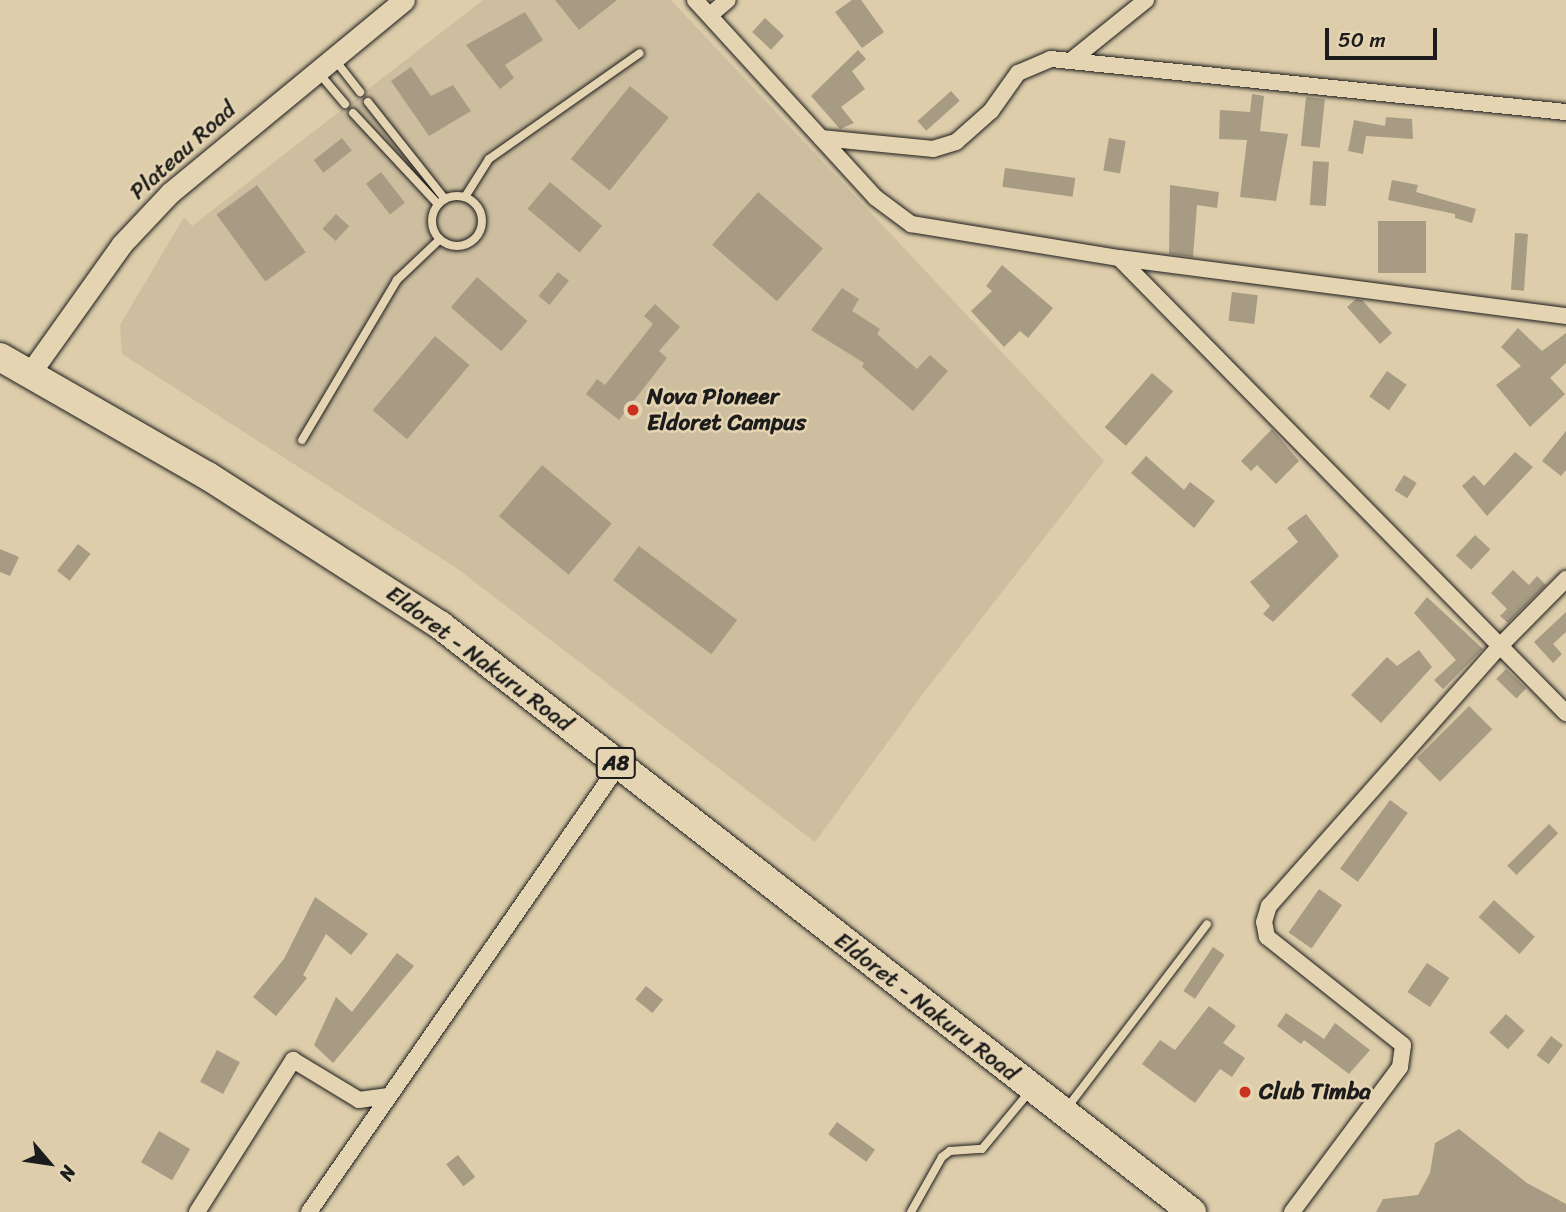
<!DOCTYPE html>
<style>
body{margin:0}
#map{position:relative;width:1566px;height:1212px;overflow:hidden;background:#ddcdab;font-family:Sriracha,sans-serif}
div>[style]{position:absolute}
.built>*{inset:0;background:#cdbe9f}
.building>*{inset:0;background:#a79b83;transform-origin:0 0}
.roads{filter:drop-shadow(0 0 2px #1c1c1c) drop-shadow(0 0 2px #1c1c1c)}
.lane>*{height:8px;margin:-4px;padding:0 4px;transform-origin:4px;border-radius:4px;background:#e5d4b1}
.lane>.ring{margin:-4px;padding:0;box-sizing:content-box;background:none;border:8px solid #e5d4b1;border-radius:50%}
.street>*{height:16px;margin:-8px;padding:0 8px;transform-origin:8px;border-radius:8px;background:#e5d4b1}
.secondary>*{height:21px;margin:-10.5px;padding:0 10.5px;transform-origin:10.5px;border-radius:10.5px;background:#e5d4b1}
.highway>*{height:28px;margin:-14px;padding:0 14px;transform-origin:14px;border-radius:14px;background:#e5d4b1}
.dots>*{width:19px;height:19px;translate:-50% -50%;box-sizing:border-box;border:4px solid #e5d4b1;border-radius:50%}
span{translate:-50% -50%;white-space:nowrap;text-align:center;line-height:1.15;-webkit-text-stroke:5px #e5d4b1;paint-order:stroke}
.shield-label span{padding:2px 5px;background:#e5d4b1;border:2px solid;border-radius:5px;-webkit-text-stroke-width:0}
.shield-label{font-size:21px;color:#1c1c1c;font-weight:700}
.street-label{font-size:23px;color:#1c1c1c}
.poi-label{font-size:23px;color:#1c1c1c;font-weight:700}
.left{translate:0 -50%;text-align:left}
.north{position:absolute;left:14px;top:1128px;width:70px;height:70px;-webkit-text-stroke:5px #e5d4b1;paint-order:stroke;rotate:119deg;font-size:19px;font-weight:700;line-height:28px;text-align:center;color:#1c1c1c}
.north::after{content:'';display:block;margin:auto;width:24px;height:32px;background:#1c1c1c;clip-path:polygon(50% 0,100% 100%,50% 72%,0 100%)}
.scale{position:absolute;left:1325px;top:28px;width:112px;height:32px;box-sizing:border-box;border:4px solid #1c1c1c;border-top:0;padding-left:9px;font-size:21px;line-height:24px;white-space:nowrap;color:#1c1c1c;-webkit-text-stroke:5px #e5d4b1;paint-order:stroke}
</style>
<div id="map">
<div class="built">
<div style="clip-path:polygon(483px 0,671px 0,1104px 461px,922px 695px,815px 842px,455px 567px,122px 354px,120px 325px,184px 217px,192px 226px)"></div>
</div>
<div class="building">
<div style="clip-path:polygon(555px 0,617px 0,579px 30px)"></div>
<div style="clip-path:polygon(852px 0,861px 0,884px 32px,862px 48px,835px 12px)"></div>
<div style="clip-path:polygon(525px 12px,543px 40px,505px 65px,514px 78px,500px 89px,466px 45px)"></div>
<div style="left:765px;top:18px;width:26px;height:19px;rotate:43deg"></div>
<div style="clip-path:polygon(858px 50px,866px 59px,852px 71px,865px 89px,841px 107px,854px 123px,840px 129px,811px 96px)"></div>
<div style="clip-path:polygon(411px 67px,431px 96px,453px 85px,471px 111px,429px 136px,391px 81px)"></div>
<div style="left:630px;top:86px;width:50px;height:94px;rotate:39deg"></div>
<div style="left:951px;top:91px;width:13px;height:45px;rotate:48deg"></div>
<div style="clip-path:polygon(1252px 94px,1264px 96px,1260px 131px,1288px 134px,1276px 201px,1240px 197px,1247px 140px,1219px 139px,1220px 110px,1250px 112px)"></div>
<div style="left:1306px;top:97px;width:19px;height:49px;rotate:6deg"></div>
<div style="clip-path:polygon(1386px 117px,1412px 119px,1413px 139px,1366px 136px,1363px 154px,1348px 151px,1354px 120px,1385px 126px)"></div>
<div style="left:342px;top:138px;width:16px;height:36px;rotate:52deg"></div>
<div style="left:1109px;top:138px;width:17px;height:33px;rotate:10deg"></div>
<div style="left:1313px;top:161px;width:16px;height:44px;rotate:4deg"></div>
<div style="left:1005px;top:168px;width:71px;height:19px;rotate:8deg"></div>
<div style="left:381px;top:172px;width:39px;height:19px;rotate:52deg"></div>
<div style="clip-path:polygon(1392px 180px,1418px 185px,1416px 192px,1476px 209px,1472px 223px,1455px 218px,1455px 214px,1388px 200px)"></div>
<div style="left:550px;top:182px;width:68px;height:35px;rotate:40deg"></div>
<div style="left:257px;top:185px;width:83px;height:50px;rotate:54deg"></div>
<div style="clip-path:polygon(1170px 185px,1219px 192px,1217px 208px,1197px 205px,1193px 257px,1169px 254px)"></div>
<div style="left:758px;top:192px;width:86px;height:70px;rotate:41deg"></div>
<div style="left:336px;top:214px;width:18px;height:20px;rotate:43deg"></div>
<div style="left:1378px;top:221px;width:48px;height:52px"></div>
<div style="left:1515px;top:233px;width:13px;height:57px;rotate:4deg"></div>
<div style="clip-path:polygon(1002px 265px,1053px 308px,1028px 338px,1020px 331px,1004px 347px,971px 311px,992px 291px,986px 286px)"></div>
<div style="left:558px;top:272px;width:14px;height:31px;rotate:39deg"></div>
<div style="left:477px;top:277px;width:67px;height:40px;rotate:41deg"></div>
<div style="clip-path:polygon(842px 288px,859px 299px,852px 311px,880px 329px,877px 334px,917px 369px,930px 355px,948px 371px,913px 411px,862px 367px,864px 363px,811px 330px)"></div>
<div style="left:1232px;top:292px;width:26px;height:29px;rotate:7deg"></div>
<div style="clip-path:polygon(1356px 299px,1362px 300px,1392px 333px,1380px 344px,1347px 307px)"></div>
<div style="clip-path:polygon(655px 304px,680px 327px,659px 351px,667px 358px,619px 420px,586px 394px,597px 379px,605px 385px,653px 324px,644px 316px)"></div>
<div style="clip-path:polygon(1518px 328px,1542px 351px,1566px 333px,1566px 363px,1550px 378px,1565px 394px,1530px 427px,1496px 385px,1521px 366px,1501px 347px)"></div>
<div style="left:435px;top:336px;width:45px;height:97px;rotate:40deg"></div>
<div style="left:1387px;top:371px;width:24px;height:31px;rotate:35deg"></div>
<div style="left:1152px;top:373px;width:28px;height:72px;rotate:41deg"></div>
<div style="clip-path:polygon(1272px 429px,1299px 461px,1276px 484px,1257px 465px,1251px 471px,1241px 461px)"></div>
<div style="clip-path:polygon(1566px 431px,1566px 470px,1561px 476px,1542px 461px)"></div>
<div style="clip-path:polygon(1515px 452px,1533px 467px,1487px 516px,1462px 486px,1474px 475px,1484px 486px)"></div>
<div style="clip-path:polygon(1146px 456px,1184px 490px,1190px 482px,1215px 501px,1194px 528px,1131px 473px)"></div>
<div style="left:542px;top:465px;width:91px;height:67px;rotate:40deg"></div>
<div style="left:1404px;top:475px;width:15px;height:18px;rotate:32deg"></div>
<div style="clip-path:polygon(1306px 514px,1339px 556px,1273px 622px,1263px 614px,1270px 606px,1250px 582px,1298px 542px,1287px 528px)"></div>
<div style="left:1475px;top:535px;width:21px;height:28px;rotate:43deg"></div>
<div style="left:78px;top:544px;width:16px;height:34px;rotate:38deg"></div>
<div style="left:639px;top:546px;width:123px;height:43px;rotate:37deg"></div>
<div style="clip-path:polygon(0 549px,19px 557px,10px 576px,0 572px)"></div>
<div style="clip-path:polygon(1513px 570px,1529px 585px,1537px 576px,1546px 585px,1508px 623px,1500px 616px,1507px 609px,1491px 593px)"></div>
<div style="clip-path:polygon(1427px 597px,1483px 649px,1443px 689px,1434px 680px,1456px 660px,1414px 613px)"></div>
<div style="clip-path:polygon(1566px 612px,1566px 632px,1553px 644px,1562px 654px,1553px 663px,1534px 642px)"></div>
<div style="clip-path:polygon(1419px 650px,1432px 667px,1381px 723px,1351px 695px,1387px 657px,1397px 666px)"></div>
<div style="left:1506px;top:669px;width:28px;height:14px;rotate:44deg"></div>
<div style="left:1469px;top:706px;width:33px;height:74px;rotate:45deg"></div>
<div style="left:1390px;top:800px;width:22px;height:85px;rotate:36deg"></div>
<div style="left:1549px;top:824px;width:13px;height:59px;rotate:45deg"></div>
<div style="left:1319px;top:889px;width:28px;height:53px;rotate:35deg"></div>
<div style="clip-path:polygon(315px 897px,368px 934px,351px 955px,326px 934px,303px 975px,307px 978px,276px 1016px,253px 997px,284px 959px)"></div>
<div style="left:1494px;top:900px;width:55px;height:23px;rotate:42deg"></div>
<div style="left:1213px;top:947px;width:14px;height:53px;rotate:34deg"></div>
<div style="clip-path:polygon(397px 953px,414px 966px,333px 1063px,314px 1045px,336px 997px,352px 1012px)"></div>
<div style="left:1427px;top:963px;width:27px;height:35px;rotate:34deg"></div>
<div style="left:646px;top:986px;width:22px;height:17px;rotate:39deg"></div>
<div style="clip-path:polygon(1209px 1006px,1236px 1026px,1223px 1043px,1245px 1058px,1232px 1077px,1220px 1069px,1195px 1103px,1142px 1064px,1160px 1040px,1175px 1050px)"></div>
<div style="clip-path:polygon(1286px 1013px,1324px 1039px,1335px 1023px,1370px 1050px,1349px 1074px,1304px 1040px,1301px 1044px,1277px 1026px)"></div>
<div style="left:1506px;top:1014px;width:25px;height:25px;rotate:42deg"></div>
<div style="left:1551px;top:1036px;width:15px;height:24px;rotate:37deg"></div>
<div style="left:217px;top:1050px;width:26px;height:36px;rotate:28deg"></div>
<div style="left:837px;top:1122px;width:47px;height:15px;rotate:36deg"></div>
<div style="clip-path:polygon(1459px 1129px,1527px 1183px,1566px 1204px,1566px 1212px,1376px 1212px,1383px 1199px,1418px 1195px,1430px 1173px,1435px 1143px)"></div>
<div style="left:159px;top:1131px;width:36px;height:36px;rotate:30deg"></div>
<div style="left:458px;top:1155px;width:28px;height:15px;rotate:52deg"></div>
</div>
<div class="roads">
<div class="lane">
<div style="left:335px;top:60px;width:41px;rotate:52deg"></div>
<div style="left:318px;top:72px;width:42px;rotate:49.8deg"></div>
<div style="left:368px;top:102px;width:124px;rotate:51.6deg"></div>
<div style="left:353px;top:113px;width:125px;rotate:47deg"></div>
<div class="ring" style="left:432px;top:196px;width:42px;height:42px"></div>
<div style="left:465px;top:197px;width:45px;rotate:-57.7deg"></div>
<div style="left:489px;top:159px;width:184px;rotate:-35.1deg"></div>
<div style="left:302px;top:440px;width:186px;rotate:-59.3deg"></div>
<div style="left:397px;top:280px;width:59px;rotate:-43.6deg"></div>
<div style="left:1067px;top:1108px;width:231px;rotate:-52.7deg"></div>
<div style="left:911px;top:1212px;width:63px;rotate:-60.6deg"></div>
<div style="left:942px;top:1157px;width:10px;rotate:-37deg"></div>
<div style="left:950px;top:1151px;width:32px;rotate:-4deg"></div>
<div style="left:982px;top:1149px;width:75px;rotate:-50.4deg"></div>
</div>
<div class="street">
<div style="left:695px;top:0;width:268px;rotate:47.6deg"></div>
<div style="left:876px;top:198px;width:44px;rotate:36.6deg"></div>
<div style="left:911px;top:224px;width:211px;rotate:9.3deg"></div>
<div style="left:1119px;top:258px;width:451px;rotate:7.4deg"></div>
<div style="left:710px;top:15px;width:23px;rotate:-40deg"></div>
<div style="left:1073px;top:59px;width:94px;rotate:-38.9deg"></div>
<div style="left:821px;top:138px;width:113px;rotate:5.6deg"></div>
<div style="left:933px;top:149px;width:24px;rotate:-17deg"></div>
<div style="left:956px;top:142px;width:47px;rotate:-41.5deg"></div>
<div style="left:991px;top:111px;width:47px;rotate:-54.6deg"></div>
<div style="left:1018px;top:73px;width:36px;rotate:-23deg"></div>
<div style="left:1051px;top:59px;width:518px;rotate:5.88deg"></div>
<div style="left:1119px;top:258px;width:638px;rotate:45.51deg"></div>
<div style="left:197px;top:1212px;width:180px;rotate:-57.7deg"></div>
<div style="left:293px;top:1060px;width:77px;rotate:31.2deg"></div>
<div style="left:359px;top:1100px;width:28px;rotate:-8deg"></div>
<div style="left:309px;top:1212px;width:544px;rotate:-55.26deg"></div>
<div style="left:1292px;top:1212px;width:181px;rotate:-53.3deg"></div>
<div style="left:1400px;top:1067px;width:22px;rotate:-82deg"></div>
<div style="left:1403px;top:1045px;width:174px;rotate:-141.5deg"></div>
<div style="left:1267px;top:937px;width:15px;rotate:-101deg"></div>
<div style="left:1264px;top:922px;width:17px;rotate:-73deg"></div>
<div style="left:1269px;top:906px;width:349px;rotate:-48.4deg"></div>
<div style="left:1501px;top:645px;width:93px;rotate:-45.4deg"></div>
</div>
<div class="secondary">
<div style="left:30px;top:373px;width:158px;rotate:-54.5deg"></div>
<div style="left:122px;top:244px;width:70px;rotate:-46.7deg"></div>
<div style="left:170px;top:193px;width:303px;rotate:-39.5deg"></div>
</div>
<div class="highway">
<div style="left:0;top:357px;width:240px;rotate:29.8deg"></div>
<div style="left:208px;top:476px;width:276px;rotate:32.7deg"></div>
<div style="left:440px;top:625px;width:954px;rotate:37.98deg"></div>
</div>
</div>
<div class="dots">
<div style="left:633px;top:410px;background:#c8321e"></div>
<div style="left:1245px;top:1092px;background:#c8321e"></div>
</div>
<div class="shield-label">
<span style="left:616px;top:763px">A8</span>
</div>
<div class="street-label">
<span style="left:183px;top:151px;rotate:-42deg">Plateau Road</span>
<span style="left:479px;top:659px;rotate:37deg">Eldoret - Nakuru Road</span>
<span style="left:926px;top:1007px;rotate:38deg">Eldoret - Nakuru Road</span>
</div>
<div class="poi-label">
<span class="left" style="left:647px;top:410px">Nova Pioneer<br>Eldoret Campus</span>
<span class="left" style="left:1259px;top:1092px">Club Timba</span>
</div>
<div class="north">N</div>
<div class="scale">50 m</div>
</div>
